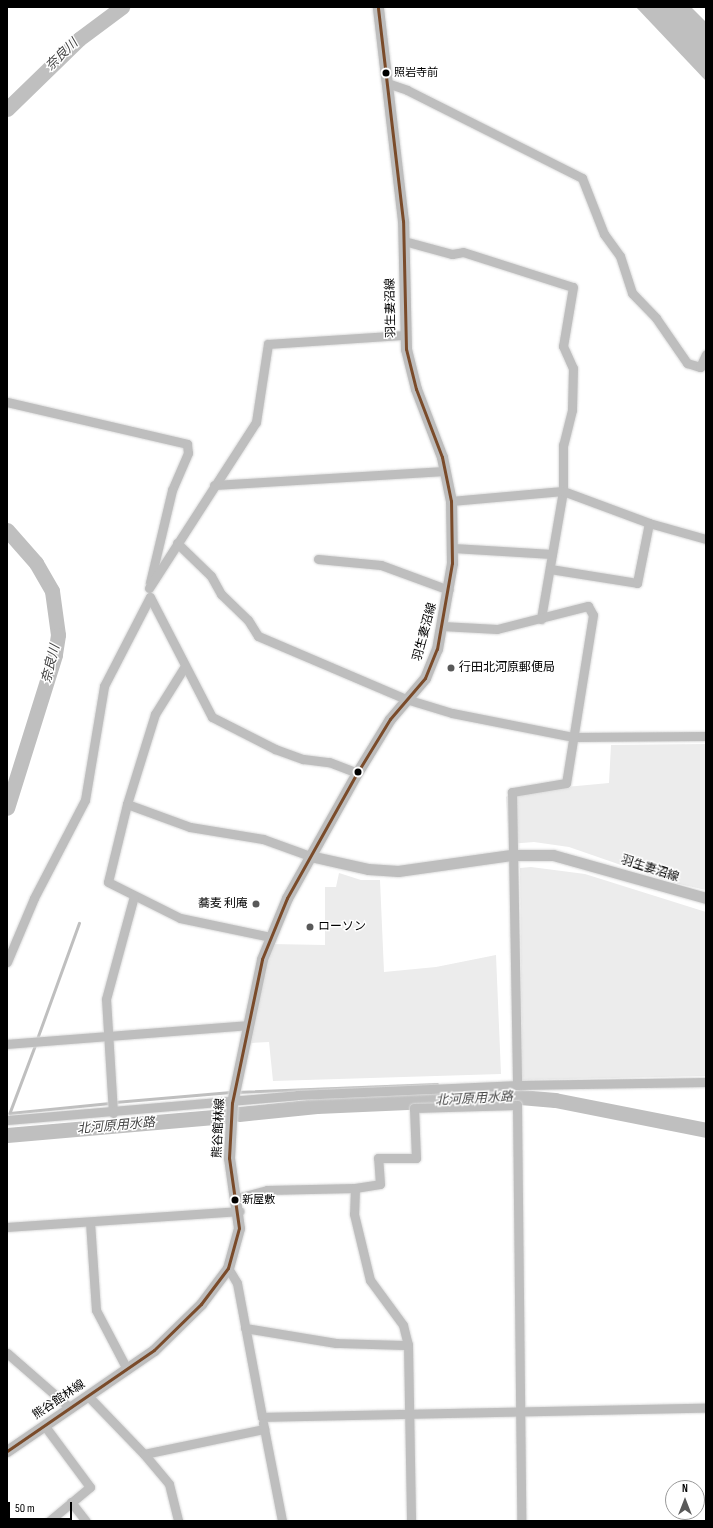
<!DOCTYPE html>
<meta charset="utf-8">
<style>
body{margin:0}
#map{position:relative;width:713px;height:1528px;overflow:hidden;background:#fff;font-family:"Sofia Sans Condensed","Noto Sans JP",sans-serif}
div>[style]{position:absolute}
.green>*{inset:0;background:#ececec}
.water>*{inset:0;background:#bfbfbf}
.stream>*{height:2.5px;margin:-1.25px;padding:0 1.25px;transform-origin:1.25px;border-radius:1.25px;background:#bfbfbf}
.river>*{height:15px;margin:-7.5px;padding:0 7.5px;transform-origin:7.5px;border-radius:7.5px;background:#bfbfbf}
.roads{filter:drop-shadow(0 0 1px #dbdbdb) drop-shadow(0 0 1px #dbdbdb)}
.minor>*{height:9px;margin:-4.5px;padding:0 4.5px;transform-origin:4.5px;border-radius:4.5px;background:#bebebe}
.major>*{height:11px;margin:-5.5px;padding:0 5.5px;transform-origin:5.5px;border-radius:5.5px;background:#bebebe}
.bus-1>*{height:3px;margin:-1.5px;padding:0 1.5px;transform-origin:1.5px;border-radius:1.5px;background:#7a4b2a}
.dots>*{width:11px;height:11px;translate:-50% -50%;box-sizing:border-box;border:2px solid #fff;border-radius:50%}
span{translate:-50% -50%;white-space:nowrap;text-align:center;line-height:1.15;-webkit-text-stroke:3px #fff;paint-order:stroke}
.bus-label{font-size:11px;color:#000}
.left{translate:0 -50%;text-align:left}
.street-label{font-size:12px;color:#000}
.poi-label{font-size:12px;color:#000}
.right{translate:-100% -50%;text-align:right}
.water-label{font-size:13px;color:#444;font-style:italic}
.frame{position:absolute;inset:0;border:8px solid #000;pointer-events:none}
.north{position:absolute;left:665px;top:1480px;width:40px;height:40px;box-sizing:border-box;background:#fff;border:1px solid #999;border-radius:50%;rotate:0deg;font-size:11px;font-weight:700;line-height:16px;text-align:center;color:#000}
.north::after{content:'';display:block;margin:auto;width:14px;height:18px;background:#595959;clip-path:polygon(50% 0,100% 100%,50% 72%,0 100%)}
.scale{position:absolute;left:8px;top:1502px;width:64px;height:18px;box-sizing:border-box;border:2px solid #000;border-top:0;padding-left:5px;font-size:12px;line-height:14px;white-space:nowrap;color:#000;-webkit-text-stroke:3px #fff;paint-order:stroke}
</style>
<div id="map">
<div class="green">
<div style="clip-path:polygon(706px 744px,706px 890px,670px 882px,569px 847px,534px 842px,509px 844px,506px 797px,512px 792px,609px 783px,611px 745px)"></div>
<div style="clip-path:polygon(531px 867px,585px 874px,706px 912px,706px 1076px,522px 1080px,520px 868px)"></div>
<div style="clip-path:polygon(339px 873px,361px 880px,380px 880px,384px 972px,436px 967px,496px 955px,501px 1074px,273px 1081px,269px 1042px,249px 1043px,271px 944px,325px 945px,325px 887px,336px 887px)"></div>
</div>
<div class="water">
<div style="clip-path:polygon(636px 7px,691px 7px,706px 22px,706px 81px)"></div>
</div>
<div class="stream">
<div style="left:37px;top:1039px;width:123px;rotate:-70.1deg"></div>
<div style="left:36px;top:1044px;width:74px;rotate:110.6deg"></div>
<div style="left:10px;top:1113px;width:100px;rotate:-5.7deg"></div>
<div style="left:236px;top:1092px;width:201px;rotate:-2.3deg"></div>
<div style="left:115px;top:1102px;width:116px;rotate:-4.9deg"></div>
</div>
<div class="river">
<div style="left:7px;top:109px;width:100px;rotate:-44.2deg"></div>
<div style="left:79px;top:39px;width:54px;rotate:-36.7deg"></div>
<div style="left:7px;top:530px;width:44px;rotate:48.7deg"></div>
<div style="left:36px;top:563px;width:32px;rotate:60deg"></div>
<div style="left:52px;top:591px;width:44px;rotate:82.2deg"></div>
<div style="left:58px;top:635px;width:20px;rotate:99deg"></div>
<div style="left:55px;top:655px;width:160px;rotate:107.4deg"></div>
<div style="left:239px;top:1114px;width:78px;rotate:-5.9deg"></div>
<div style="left:317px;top:1106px;width:203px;rotate:-2.5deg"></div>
<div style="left:520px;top:1097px;width:35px;rotate:5deg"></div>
<div style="left:555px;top:1100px;width:154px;rotate:11.2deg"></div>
<div style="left:7px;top:1135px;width:219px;rotate:-5deg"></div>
</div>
<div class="roads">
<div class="minor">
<div style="left:387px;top:83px;width:21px;rotate:19deg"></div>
<div style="left:407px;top:90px;width:196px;rotate:26.7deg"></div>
<div style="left:582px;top:178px;width:60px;rotate:68.6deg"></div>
<div style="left:604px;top:234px;width:27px;rotate:54deg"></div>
<div style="left:620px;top:256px;width:39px;rotate:72deg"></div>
<div style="left:632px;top:293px;width:35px;rotate:46deg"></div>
<div style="left:656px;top:318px;width:55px;rotate:55.4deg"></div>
<div style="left:687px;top:363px;width:14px;rotate:17deg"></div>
<div style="left:700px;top:367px;width:14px;rotate:-65deg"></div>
<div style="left:404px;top:241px;width:50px;rotate:15.2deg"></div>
<div style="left:452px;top:254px;width:11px;rotate:-10deg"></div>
<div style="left:463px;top:252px;width:115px;rotate:17.7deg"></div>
<div style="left:573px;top:287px;width:60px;rotate:99.6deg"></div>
<div style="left:563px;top:346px;width:24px;rotate:66deg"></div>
<div style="left:573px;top:368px;width:42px;rotate:91.4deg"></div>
<div style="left:572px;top:410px;width:36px;rotate:104deg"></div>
<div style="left:563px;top:445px;width:46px;rotate:90deg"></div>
<div style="left:563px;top:491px;width:130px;rotate:99.8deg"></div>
<div style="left:7px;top:402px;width:185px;rotate:13.1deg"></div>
<div style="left:187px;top:444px;width:9px;rotate:84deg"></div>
<div style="left:188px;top:453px;width:40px;rotate:113.4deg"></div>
<div style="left:172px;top:490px;width:95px;rotate:103.4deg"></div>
<div style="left:214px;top:485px;width:231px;rotate:-3.5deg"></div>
<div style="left:451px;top:501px;width:112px;rotate:-5.1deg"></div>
<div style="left:563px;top:491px;width:92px;rotate:20.4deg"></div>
<div style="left:649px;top:523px;width:59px;rotate:15.7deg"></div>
<div style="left:177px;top:543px;width:47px;rotate:44.1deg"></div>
<div style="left:211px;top:576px;width:21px;rotate:61deg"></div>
<div style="left:221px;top:594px;width:37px;rotate:44deg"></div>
<div style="left:248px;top:620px;width:19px;rotate:58deg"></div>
<div style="left:258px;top:636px;width:161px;rotate:23.1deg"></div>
<div style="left:406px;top:699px;width:48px;rotate:16.9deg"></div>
<div style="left:452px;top:713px;width:123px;rotate:11.2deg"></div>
<div style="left:573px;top:737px;width:133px;rotate:-0.4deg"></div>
<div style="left:453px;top:548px;width:99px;rotate:3.5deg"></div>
<div style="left:318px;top:559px;width:63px;rotate:5.4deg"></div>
<div style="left:381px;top:565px;width:72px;rotate:20.2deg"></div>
<div style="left:550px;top:569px;width:88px;rotate:9.1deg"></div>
<div style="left:637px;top:583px;width:61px;rotate:-78.7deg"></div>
<div style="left:149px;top:588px;width:197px;rotate:-57.2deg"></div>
<div style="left:256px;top:422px;width:79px;rotate:-81.3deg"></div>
<div style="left:268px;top:344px;width:137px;rotate:-3.8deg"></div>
<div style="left:442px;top:626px;width:55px;rotate:3.1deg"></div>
<div style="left:497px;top:629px;width:94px;rotate:-14.2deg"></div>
<div style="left:588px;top:606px;width:10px;rotate:61deg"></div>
<div style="left:593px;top:615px;width:170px;rotate:99.1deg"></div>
<div style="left:566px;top:783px;width:55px;rotate:170.5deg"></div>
<div style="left:512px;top:792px;width:293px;rotate:89deg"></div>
<div style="left:185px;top:666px;width:57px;rotate:122deg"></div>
<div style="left:155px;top:714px;width:94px;rotate:107.3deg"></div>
<div style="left:127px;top:804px;width:67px;rotate:20.1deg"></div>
<div style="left:190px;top:827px;width:74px;rotate:9.3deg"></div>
<div style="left:263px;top:839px;width:50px;rotate:19.9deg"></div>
<div style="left:127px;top:804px;width:80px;rotate:103.7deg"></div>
<div style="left:108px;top:882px;width:80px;rotate:26.6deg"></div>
<div style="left:180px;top:918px;width:92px;rotate:11.9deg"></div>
<div style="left:7px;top:962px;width:69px;rotate:-67.1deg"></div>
<div style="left:34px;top:898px;width:110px;rotate:-62.5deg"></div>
<div style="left:85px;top:800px;width:116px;rotate:-80.5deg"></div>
<div style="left:104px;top:686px;width:100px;rotate:-62.7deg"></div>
<div style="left:150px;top:597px;width:135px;rotate:62.7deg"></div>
<div style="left:212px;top:717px;width:71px;rotate:26.9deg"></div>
<div style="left:275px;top:749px;width:30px;rotate:20deg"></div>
<div style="left:303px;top:759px;width:26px;rotate:7deg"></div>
<div style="left:329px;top:762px;width:30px;rotate:21deg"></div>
<div style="left:7px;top:1044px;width:242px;rotate:-4.5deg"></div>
<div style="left:113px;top:1113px;width:114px;rotate:-93.5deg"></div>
<div style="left:106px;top:999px;width:107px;rotate:-74.8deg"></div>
<div style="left:7px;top:1120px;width:291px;rotate:-4.9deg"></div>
<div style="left:297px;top:1095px;width:220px;rotate:-2.6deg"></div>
<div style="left:517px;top:1085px;width:189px;rotate:-0.9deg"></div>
<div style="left:355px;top:1188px;width:25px;rotate:-9deg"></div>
<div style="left:380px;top:1184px;width:26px;rotate:-94deg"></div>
<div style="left:378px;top:1158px;width:38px"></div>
<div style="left:416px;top:1158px;width:50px;rotate:-92.3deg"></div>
<div style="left:414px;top:1108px;width:103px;rotate:-1.7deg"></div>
<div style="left:517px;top:1105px;width:416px;rotate:89.4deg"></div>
<div style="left:237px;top:1198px;width:31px;rotate:-15deg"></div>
<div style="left:267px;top:1190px;width:88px;rotate:-1.3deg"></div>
<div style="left:355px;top:1188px;width:26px;rotate:92deg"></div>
<div style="left:354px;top:1214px;width:68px;rotate:76.4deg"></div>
<div style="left:370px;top:1280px;width:56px;rotate:53.7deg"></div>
<div style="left:403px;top:1325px;width:21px;rotate:76deg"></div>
<div style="left:408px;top:1345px;width:176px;rotate:89deg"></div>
<div style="left:90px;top:1222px;width:88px;rotate:86.1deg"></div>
<div style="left:96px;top:1310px;width:67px;rotate:62.3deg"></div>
<div style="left:7px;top:1227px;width:233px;rotate:-3.9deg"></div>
<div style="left:228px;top:1268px;width:17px;rotate:59deg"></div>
<div style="left:237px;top:1283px;width:136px;rotate:79.4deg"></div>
<div style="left:262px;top:1417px;width:444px;rotate:-1.2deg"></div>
<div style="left:245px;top:1328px;width:92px;rotate:9.4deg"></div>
<div style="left:336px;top:1343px;width:72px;rotate:1.6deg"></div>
<div style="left:7px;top:1353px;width:84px;rotate:41.1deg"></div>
<div style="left:88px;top:1396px;width:81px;rotate:46deg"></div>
<div style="left:144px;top:1454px;width:123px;rotate:-11.8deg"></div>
<div style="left:263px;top:1423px;width:100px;rotate:79deg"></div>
<div style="left:44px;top:1425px;width:77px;rotate:53.4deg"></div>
<div style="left:90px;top:1487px;width:53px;rotate:140.3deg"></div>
<div style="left:144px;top:1454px;width:39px;rotate:50deg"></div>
<div style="left:169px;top:1484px;width:38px;rotate:76deg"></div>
<div style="left:71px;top:1502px;width:24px;rotate:52deg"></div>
</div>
<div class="major">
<div style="left:310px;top:856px;width:59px;rotate:12.6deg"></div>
<div style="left:368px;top:869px;width:30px;rotate:4deg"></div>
<div style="left:398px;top:871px;width:114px;rotate:-8.1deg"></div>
<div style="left:511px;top:855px;width:42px"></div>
<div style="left:553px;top:855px;width:159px;rotate:15.7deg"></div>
<div style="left:7px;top:1451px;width:178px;rotate:-34.5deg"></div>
<div style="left:154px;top:1350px;width:66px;rotate:-44.4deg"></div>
<div style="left:201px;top:1304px;width:45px;rotate:-53.1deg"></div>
<div style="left:228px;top:1268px;width:41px;rotate:-74.6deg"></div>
<div style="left:239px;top:1228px;width:71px;rotate:-98.1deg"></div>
<div style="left:229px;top:1158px;width:55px;rotate:-86.9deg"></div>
<div style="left:232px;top:1103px;width:147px;rotate:-78.2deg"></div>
<div style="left:262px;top:959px;width:66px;rotate:-67.7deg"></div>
<div style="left:287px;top:898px;width:143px;rotate:-60.8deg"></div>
<div style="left:357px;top:773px;width:63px;rotate:-58.6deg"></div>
<div style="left:390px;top:719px;width:54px;rotate:-49.5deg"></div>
<div style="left:425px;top:678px;width:31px;rotate:-68deg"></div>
<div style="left:437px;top:649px;width:87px;rotate:-80.1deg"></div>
<div style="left:452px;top:563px;width:62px;rotate:-90.9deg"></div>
<div style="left:451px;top:501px;width:45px;rotate:-101.6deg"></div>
<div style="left:442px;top:457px;width:73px;rotate:-110.9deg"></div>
<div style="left:416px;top:389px;width:41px;rotate:-104deg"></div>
<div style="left:406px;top:349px;width:128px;rotate:-91.3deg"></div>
<div style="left:403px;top:221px;width:215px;rotate:-96.7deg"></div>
</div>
</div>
<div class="bus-1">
<div style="left:7px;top:1451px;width:178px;rotate:-34.5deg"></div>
<div style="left:154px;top:1350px;width:66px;rotate:-44.4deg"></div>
<div style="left:201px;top:1304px;width:45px;rotate:-53.1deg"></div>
<div style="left:228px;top:1268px;width:41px;rotate:-74.6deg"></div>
<div style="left:239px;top:1228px;width:71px;rotate:-98.1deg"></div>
<div style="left:229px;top:1158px;width:55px;rotate:-86.9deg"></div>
<div style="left:232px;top:1103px;width:147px;rotate:-78.2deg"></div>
<div style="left:262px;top:959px;width:66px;rotate:-67.7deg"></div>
<div style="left:287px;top:898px;width:143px;rotate:-60.8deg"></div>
<div style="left:357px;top:773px;width:63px;rotate:-58.6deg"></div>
<div style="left:390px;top:719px;width:54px;rotate:-49.5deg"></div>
<div style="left:425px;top:678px;width:31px;rotate:-68deg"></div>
<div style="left:437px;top:649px;width:87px;rotate:-80.1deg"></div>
<div style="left:452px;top:563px;width:62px;rotate:-90.9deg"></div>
<div style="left:451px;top:501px;width:45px;rotate:-101.6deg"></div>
<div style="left:442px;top:457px;width:73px;rotate:-110.9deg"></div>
<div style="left:416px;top:389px;width:41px;rotate:-104deg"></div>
<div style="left:406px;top:349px;width:128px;rotate:-91.3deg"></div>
<div style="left:403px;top:221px;width:215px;rotate:-96.7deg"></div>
</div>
<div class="dots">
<div style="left:386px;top:73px;background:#000"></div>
<div style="left:451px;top:668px;background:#595959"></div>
<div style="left:358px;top:772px;background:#000"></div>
<div style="left:256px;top:904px;background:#595959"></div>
<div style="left:310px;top:927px;background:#595959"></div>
<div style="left:235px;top:1200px;background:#000"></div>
</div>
<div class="bus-label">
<span class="left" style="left:394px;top:73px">照岩寺前</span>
<span class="left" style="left:242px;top:1200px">新屋敷</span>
</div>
<div class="street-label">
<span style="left:391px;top:308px;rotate:-91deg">羽生妻沼線</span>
<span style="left:425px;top:632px;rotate:-75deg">羽生妻沼線</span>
<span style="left:650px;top:869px;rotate:18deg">羽生妻沼線</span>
<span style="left:219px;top:1128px;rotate:-87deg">熊谷館林線</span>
<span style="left:59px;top:1400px;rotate:-34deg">熊谷館林線</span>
</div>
<div class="poi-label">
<span class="left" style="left:459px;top:668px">行田北河原郵便局</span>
<span class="right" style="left:248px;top:904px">蕎麦 利庵</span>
<span class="left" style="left:318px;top:927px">ローソン</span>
</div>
<div class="water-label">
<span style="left:62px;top:55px;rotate:-44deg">奈良川</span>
<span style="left:51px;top:664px;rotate:-76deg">奈良川</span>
<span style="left:474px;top:1099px;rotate:-3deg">北河原用水路</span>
<span style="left:116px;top:1126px;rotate:-5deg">北河原用水路</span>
</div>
<div class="frame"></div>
<div class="north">N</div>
<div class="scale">50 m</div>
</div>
